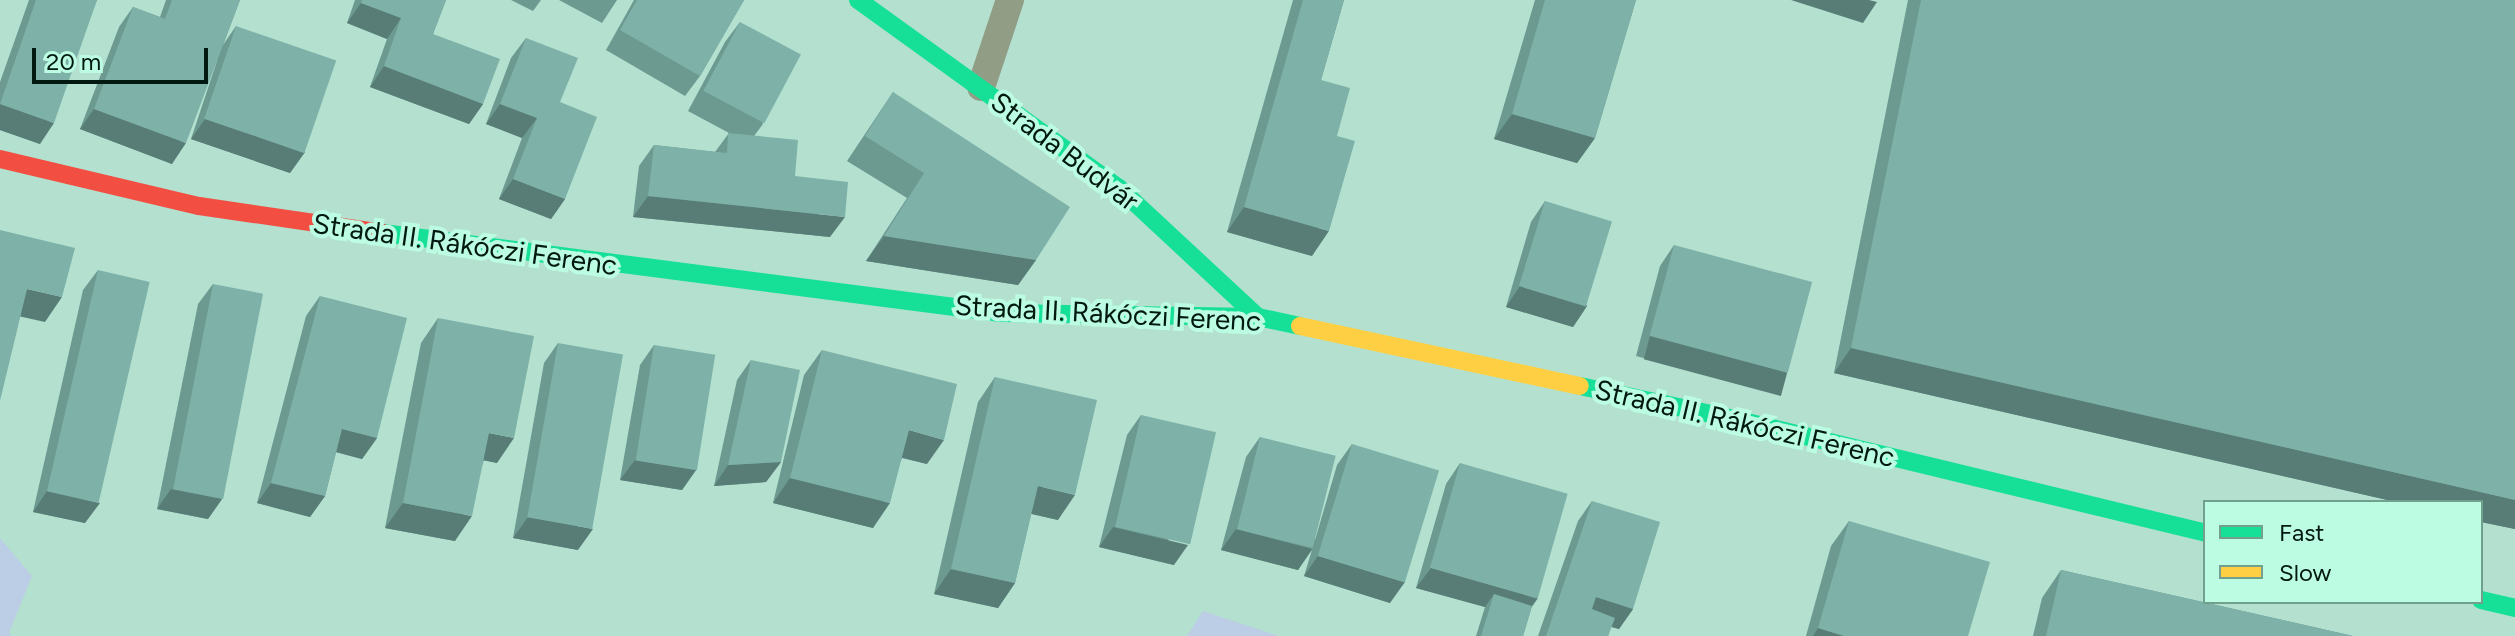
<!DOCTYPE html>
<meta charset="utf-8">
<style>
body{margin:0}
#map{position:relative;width:2515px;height:636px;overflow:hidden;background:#b3e0cf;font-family:Figtree,sans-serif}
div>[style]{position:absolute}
.green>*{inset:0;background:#bccee5}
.lane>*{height:28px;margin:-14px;padding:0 14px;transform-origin:14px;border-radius:14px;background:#919d85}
.fast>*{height:18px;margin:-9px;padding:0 9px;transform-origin:9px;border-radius:9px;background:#16e098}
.slow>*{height:18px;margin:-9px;padding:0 9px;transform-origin:9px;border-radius:9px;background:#ffcf43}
.jam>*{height:18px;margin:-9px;padding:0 9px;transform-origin:9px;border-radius:9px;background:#f24e42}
.wall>*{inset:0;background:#6c9990}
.shaded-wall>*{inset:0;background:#587d76;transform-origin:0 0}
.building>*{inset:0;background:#7eb2a8;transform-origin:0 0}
span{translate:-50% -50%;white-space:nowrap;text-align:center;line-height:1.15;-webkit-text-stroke:8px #bcfce2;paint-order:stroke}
.street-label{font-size:28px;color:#011911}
.legend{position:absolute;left:2203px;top:500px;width:280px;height:104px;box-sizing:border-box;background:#bcfce2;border:2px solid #71a18e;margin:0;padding:10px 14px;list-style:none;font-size:24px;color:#011911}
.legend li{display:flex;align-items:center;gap:16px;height:40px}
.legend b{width:40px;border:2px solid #71a18e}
.scale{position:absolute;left:32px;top:48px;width:176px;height:36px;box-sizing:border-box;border:4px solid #011911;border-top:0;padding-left:10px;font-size:24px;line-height:28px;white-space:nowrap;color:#011911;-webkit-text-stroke:6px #bcfce2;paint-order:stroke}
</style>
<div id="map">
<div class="green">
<div style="clip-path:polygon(0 538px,32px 576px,9px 633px,12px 636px,0 636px)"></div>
<div style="clip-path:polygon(1203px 611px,1279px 636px,1187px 636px)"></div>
</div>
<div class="lane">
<div style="left:981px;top:87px;width:92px;rotate:-71.6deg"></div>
</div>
<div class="fast">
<div style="left:858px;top:0;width:322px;rotate:35.8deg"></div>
<div style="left:1119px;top:188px;width:190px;rotate:42.9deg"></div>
<div style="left:383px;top:233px;width:623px;rotate:7.38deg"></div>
<div style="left:1001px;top:313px;width:257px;rotate:0.9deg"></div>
<div style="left:1258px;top:317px;width:43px;rotate:12.1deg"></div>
<div style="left:1580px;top:386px;width:163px;rotate:12.1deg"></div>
<div style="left:1739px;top:420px;width:480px;rotate:13.6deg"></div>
<div style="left:2481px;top:600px;width:35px;rotate:13deg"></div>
</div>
<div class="slow">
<div style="left:1300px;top:326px;width:286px;rotate:12.1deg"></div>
</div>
<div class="jam">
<div style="left:0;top:159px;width:204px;rotate:13.3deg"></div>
<div style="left:199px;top:206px;width:186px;rotate:8.3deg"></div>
</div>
<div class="wall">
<div style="clip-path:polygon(29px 0,97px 0,40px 144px,0 130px,0 82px)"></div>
<div style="clip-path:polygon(166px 0,240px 0,223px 45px,236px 26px,305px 152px,290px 173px,191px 139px,218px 58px,172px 164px,80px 129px,119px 27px,133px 7px,160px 17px)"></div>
<div style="clip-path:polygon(355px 0,446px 0,433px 34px,483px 104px,469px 124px,370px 87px,387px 39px,347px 23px)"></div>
<div style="clip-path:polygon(511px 0,541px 0,533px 11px)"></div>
<div style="clip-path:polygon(559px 0,617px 0,602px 23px)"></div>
<div style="clip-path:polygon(634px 0,744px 0,700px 76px,685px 96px,606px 50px)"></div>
<div style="clip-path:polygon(1293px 0,1344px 0,1321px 80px,1337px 136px,1312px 256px,1227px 232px)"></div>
<div style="clip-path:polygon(1535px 0,1636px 0,1595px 138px,1577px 163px,1494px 139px)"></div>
<div style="clip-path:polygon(1908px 0,2515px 0,2515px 529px,2481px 522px,2481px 502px,2396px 502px,1834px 373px)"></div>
<div style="clip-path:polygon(740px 22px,763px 124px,754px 136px,795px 176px,830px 237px,633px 217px,639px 166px,654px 145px,715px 152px,729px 133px,688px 111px,725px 42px)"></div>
<div style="clip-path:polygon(526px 38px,560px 102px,565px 199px,551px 219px,499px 199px,522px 138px,486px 124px,511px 58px)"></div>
<div style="clip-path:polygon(893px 92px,1036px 260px,1018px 285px,866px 261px,907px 198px,847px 161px)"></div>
<div style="clip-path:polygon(1545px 201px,1587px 306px,1573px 327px,1506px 307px,1531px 222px)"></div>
<div style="clip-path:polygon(1674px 245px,1787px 373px,1772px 393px,1636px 356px,1660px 266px)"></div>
<div style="clip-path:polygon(98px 270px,85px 523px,33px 512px,83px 290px)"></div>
<div style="clip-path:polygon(213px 284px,222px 499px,208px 519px,157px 509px,198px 304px)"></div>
<div style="clip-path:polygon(320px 296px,377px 438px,362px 459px,336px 452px,325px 496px,310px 517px,257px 503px,306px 316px)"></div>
<div style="clip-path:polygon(438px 318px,497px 463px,484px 460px,455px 541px,385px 528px,421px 343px)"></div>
<div style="clip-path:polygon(558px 343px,578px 550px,513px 538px,544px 363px)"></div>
<div style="clip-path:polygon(654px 345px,696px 470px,682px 490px,620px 480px,640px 365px)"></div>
<div style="clip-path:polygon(822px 350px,927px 464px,902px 458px,873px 528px,773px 503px,804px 375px)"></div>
<div style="clip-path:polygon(751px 360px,781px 462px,766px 482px,714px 486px,737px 380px)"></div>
<div style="clip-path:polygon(995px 377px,1058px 520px,1031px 514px,1015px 583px,998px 608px,934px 594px,978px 402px)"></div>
<div style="clip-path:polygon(1141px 415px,1174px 565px,1099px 547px,1127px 435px)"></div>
<div style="clip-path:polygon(1260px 437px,1315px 540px,1337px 465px,1352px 444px,1390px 603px,1304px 576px,1312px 550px,1298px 570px,1221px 550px,1246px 457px)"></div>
<div style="clip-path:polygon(1460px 463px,1532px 606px,1523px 636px,1476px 636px,1485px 607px,1416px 588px,1446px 484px)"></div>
<div style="clip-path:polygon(1592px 501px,1633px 609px,1619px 629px,1611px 627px,1608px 636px,1538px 636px,1578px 521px)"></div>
<div style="clip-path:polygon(1849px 521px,1968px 636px,1806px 636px,1831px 546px)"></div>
<div style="clip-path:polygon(2061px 570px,2353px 636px,2033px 636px,2042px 598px)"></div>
</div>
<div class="shaded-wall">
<div style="clip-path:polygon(1791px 0,1869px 0,1877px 2px,1863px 23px)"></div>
<div style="clip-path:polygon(361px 3px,401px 18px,387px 39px,347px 23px)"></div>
<div style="clip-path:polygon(384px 66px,483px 104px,469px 124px,370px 87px)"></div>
<div style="clip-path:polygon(0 104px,54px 123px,40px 144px,0 130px)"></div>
<div style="clip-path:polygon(500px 104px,537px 118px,522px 138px,486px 124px)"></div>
<div style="clip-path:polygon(94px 109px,186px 143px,172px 164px,80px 129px)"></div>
<div style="clip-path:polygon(1512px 114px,1595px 138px,1577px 163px,1494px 139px)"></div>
<div style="clip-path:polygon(205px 119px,305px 152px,290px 173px,191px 139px)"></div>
<div style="clip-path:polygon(513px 179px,565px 199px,551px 219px,499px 199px)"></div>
<div style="clip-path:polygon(648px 196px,845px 217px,830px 237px,633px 217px)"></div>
<div style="clip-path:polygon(1244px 207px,1329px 231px,1312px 256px,1227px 232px)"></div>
<div style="clip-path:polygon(884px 236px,1036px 260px,1018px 285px,866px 261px)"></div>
<div style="clip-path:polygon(1520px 286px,1587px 306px,1573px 327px,1506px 307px)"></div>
<div style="clip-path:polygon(27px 289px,62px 297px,45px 322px,9px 314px)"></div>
<div style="left:1650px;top:336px;width:142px;height:24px;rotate:15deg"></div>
<div style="clip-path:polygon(1851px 348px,2515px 500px,2515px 529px,2481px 522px,2481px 502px,2396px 502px,1834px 373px)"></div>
<div style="clip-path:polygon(342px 429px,377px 438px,362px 459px,328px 450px)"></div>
<div style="clip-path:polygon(909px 430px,944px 440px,927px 464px,891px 455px)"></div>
<div style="clip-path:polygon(489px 433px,514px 438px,497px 463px,472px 458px)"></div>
<div style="clip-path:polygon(635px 460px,696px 470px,682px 490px,620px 480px)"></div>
<div style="clip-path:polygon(781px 462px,766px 482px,714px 486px,728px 465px)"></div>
<div style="clip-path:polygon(790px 478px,890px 503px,873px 528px,773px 503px)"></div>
<div style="clip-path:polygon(271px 483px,325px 496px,310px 517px,257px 503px)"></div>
<div style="clip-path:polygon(1038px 486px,1075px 495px,1058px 520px,1020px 511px)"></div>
<div style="clip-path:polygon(171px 489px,222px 499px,208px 519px,157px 509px)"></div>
<div style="clip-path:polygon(47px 491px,100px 503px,85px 523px,33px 512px)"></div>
<div style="clip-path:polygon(403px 503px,472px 516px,455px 541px,385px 528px)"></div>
<div style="clip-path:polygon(528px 517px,593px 529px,578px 550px,513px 538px)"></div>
<div style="clip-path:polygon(1113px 527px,1188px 545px,1174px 565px,1099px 547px)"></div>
<div style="clip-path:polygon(1236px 529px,1312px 549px,1298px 570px,1221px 550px)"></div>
<div style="clip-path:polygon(1318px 556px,1405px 582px,1390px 603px,1304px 576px)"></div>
<div style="clip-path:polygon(1431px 568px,1538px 598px,1524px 618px,1494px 594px,1485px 607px,1416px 588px)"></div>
<div style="clip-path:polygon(951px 569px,1015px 583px,998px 608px,934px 594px)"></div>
<div style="clip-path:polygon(1596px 597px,1633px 609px,1619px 629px,1582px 618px)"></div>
<div style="clip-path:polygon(1818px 628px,1844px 636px,1813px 636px)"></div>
</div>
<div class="building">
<div style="clip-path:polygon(36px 0,97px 0,54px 123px,0 104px)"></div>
<div style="clip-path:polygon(172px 0,240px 0,186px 143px,94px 109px,133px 7px,165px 19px)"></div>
<div style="clip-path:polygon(362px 0,446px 0,433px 34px,500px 59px,483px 104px,384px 66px,401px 18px,361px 3px)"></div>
<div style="clip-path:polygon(637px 0,744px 0,700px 76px,620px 30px)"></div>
<div style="clip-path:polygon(1303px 0,1344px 0,1321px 80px,1350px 88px,1337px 136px,1355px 141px,1329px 231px,1244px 207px)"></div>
<div style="clip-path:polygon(1545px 0,1636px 0,1595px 138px,1512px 114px)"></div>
<div style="clip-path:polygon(1921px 0,2515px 0,2515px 500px,1851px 348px)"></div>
<div style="left:740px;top:22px;width:69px;height:78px;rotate:28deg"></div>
<div style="left:236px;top:26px;width:106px;height:98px;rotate:19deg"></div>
<div style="clip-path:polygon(526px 38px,578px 58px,560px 102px,597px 117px,565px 199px,513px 179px,537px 118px,500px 104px)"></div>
<div style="clip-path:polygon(893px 92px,1070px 207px,1036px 260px,884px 236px,924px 173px,865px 136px)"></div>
<div style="clip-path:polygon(728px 133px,798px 140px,795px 176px,848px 182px,845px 217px,648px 196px,654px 145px,727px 153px)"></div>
<div style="left:1545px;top:201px;width:70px;height:89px;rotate:17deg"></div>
<div style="clip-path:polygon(0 230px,75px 248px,62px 297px,27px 289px,0 401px)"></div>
<div style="left:1674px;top:245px;width:143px;height:94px;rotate:15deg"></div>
<div style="left:98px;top:270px;width:53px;height:227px;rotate:13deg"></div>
<div style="left:213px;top:284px;width:51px;height:209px;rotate:11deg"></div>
<div style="clip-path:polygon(320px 296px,407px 318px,377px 438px,342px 429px,325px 496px,271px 483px)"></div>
<div style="clip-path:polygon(438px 318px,534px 336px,514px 438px,489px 433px,472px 516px,403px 503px)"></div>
<div style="left:558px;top:343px;width:66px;height:177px;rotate:10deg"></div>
<div style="left:654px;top:345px;width:62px;height:117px;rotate:9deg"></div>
<div style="clip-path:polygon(822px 350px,957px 384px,944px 440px,909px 430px,890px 503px,790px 478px)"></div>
<div style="clip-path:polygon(751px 360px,800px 370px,781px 462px,728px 465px)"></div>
<div style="clip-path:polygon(995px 377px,1097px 400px,1075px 495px,1038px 486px,1015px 583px,951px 569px)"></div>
<div style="left:1141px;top:415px;width:77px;height:115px;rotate:13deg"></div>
<div style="left:1260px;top:437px;width:78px;height:95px;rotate:14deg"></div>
<div style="left:1352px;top:444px;width:91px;height:117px;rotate:17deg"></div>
<div style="left:1460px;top:463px;width:112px;height:109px;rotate:16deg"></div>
<div style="clip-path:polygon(1592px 501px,1660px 522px,1633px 609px,1596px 597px,1592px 609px,1615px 618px,1608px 636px,1546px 636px)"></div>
<div style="clip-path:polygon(1849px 521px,1990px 562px,1968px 636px,1844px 636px,1818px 628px)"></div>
<div style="clip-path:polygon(2061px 570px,2353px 636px,2046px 636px)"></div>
<div style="clip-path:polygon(1494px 594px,1532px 606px,1523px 636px,1481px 636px)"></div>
</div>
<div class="street-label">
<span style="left:1065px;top:151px;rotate:37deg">Strada Budvár</span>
<span style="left:465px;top:244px;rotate:8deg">Strada II. Rákóczi Ferenc</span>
<span style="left:1108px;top:313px;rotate:3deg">Strada II. Rákóczi Ferenc</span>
<span style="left:1745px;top:423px;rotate:13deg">Strada II. Rákóczi Ferenc</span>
</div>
<ul class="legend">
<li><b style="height:10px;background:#16e098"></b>Fast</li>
<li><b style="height:10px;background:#ffcf43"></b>Slow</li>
</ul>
<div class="scale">20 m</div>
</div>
